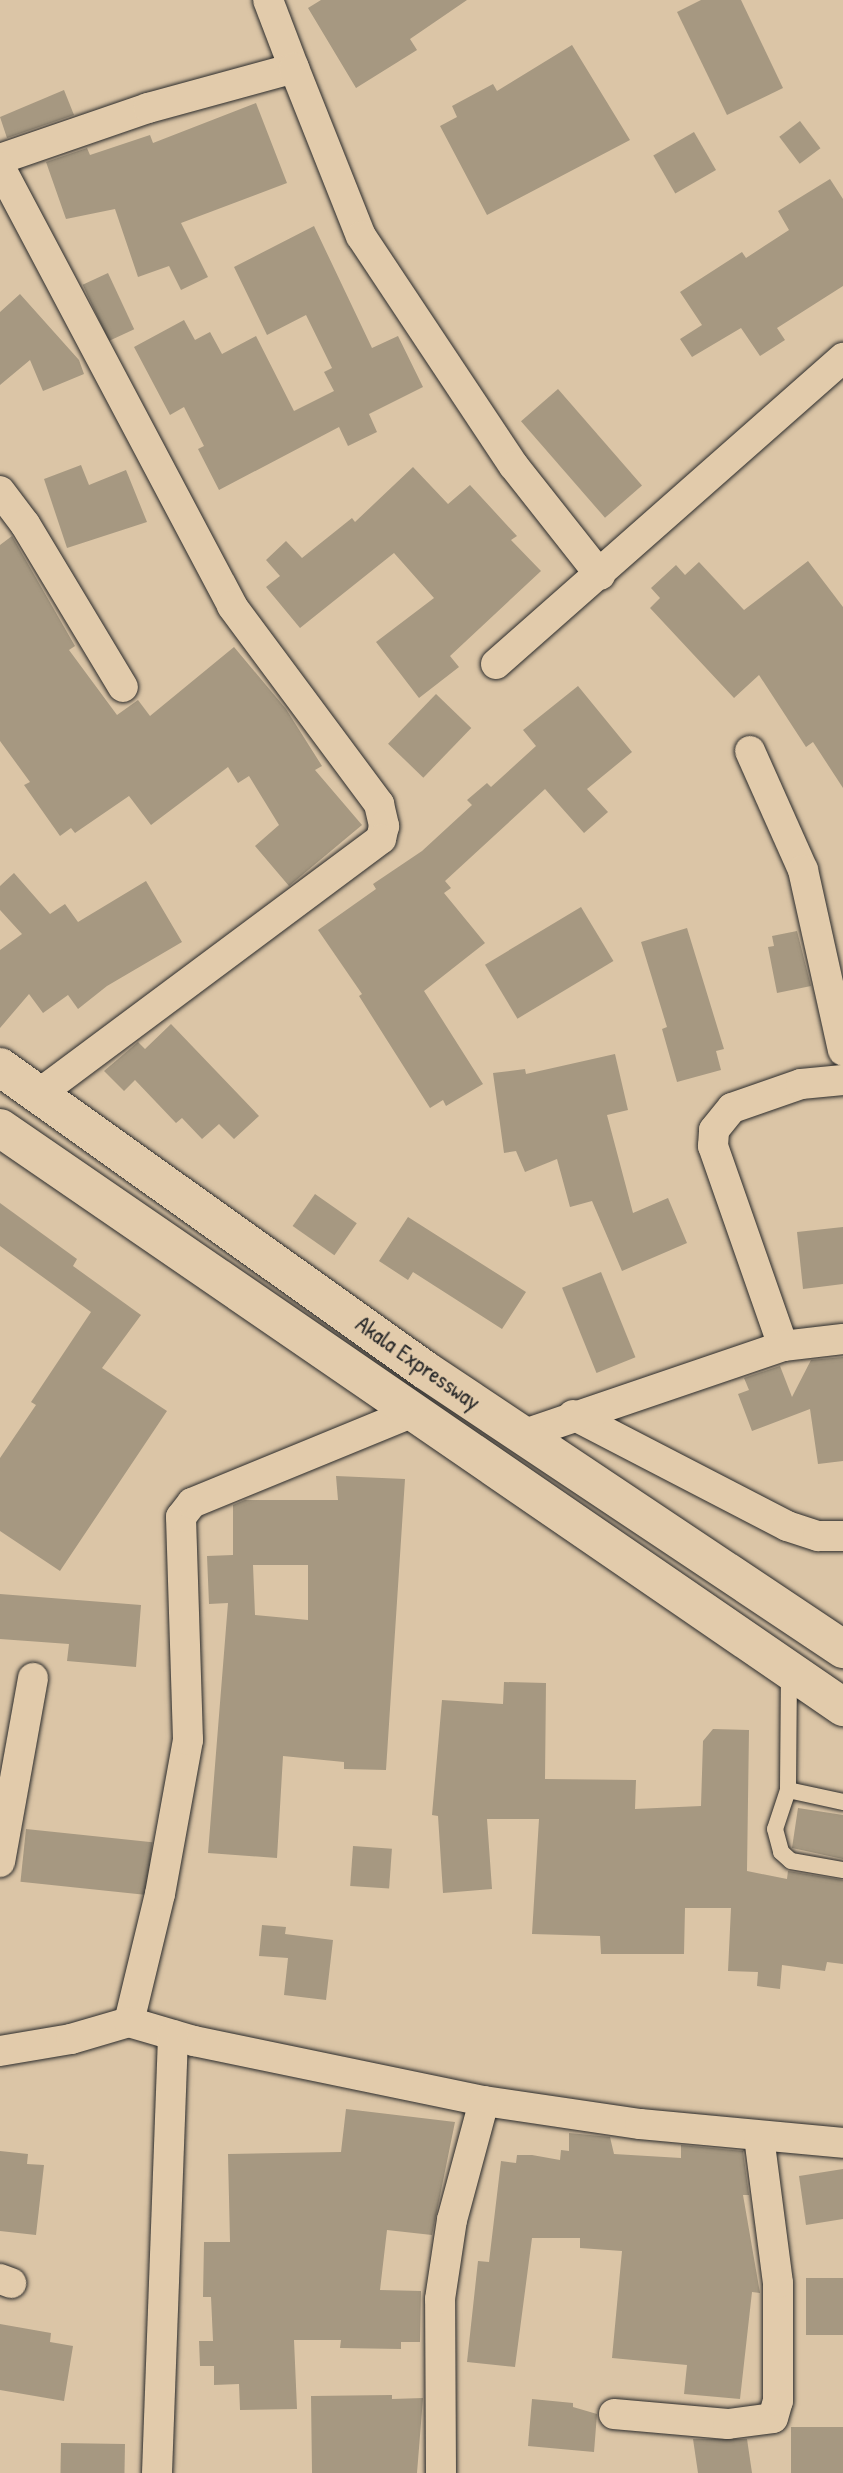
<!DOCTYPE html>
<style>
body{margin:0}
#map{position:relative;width:843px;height:2473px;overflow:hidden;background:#dbc5a6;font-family:"Patrick Hand",sans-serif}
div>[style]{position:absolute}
.building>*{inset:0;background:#a69881;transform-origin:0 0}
.roads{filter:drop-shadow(0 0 2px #2b2b2b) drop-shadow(0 0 2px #2b2b2b)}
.lane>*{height:16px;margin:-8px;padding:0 8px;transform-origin:8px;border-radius:8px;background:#e2cbab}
.street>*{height:30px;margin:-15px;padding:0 15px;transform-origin:15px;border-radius:15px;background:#e2cbab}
.primary>*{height:38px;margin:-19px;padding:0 19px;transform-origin:19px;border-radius:19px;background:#e2cbab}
span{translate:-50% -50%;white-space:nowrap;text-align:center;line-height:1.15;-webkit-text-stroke:5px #e2cbab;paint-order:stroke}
.street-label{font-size:23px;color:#2b2b2b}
</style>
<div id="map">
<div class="building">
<div style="clip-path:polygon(321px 0,467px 0,410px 39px,417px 50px,356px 88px,308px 8px)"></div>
<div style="clip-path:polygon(701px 0,741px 0,783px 88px,727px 115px,677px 12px)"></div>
<div style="clip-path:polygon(572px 45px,630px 140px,487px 215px,440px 126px,457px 117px,452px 106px,493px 84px,497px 91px)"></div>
<div style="clip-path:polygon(64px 90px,74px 115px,7px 138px,0 117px)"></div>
<div style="clip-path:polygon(256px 103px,287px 183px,181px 223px,208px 277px,181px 290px,169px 266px,138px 277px,115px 209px,66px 219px,46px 162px,87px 148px,90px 155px,150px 135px,153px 143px)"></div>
<div style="left:800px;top:121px;width:34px;height:26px;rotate:53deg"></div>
<div style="left:694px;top:132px;width:44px;height:47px;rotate:60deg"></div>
<div style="clip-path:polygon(830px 179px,843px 199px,843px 286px,777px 328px,785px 340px,760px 356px,741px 328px,692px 357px,680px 339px,702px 325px,680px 292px,742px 252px,746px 258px,789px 230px,778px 211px)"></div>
<div style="clip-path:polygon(314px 226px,372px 348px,398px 336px,423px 387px,369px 414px,377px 432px,348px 446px,339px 427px,219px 490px,198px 449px,204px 446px,184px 407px,170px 415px,134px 347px,184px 320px,195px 340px,210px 332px,222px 354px,256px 336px,294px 411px,334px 391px,324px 372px,332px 368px,306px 315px,267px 335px,234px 267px)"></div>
<div style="left:108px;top:273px;width:62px;height:28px;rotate:65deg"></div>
<div style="clip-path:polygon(20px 294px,79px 360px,84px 374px,43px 391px,30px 360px,0 385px,0 312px)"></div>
<div style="left:558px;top:389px;width:128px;height:49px;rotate:49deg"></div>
<div style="clip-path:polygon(81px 465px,89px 485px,126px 470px,147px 522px,67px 548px,44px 479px)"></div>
<div style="clip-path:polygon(413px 467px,448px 504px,470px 485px,517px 536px,511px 540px,541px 571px,450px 656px,459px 667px,419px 698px,376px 642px,434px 598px,394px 553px,300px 628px,266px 587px,280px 576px,266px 560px,286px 541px,302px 558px,352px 518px,355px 522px)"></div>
<div style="clip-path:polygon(12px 536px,75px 646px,69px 650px,117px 715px,138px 700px,150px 716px,234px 647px,286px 709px,322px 766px,315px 770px,362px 825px,289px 886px,255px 846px,279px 825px,249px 776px,238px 783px,228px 767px,151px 825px,129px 796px,75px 833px,71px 828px,60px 836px,24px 785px,30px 782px,0 741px,0 545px)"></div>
<div style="clip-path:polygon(808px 561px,843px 607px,843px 788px,813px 742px,806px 747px,759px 675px,734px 698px,650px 608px,660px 598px,651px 588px,676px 565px,685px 575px,699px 562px,744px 610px)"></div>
<div style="clip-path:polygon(578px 686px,632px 752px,587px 789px,608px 812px,584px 833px,545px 789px,445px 881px,451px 888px,444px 893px,485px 943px,424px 991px,483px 1084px,446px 1106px,443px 1100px,430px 1108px,359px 996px,362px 994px,318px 930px,376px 889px,373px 884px,422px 851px,472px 805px,467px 800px,487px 783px,491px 787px,536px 746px,523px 730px)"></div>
<div style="left:436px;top:694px;width:49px;height:69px;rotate:44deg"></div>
<div style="clip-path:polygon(14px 873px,50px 914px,65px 904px,78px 922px,146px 881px,182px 942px,107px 986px,78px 1009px,68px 995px,43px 1013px,29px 994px,0 1028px,0 950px,22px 934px,0 910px,0 886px)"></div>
<div style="left:581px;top:907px;width:63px;height:112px;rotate:59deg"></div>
<div style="clip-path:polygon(687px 928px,724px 1049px,716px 1051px,721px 1070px,677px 1082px,662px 1029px,667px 1027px,641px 942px)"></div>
<div style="clip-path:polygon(797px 931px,811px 986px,777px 993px,768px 947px,774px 946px,772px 936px)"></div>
<div style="clip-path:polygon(171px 1024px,259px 1116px,234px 1139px,219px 1124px,202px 1139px,182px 1118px,176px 1123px,135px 1080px,124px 1091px,104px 1071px,138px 1042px,145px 1049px)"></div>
<div style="clip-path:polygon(615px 1054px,628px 1110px,607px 1115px,633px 1213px,668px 1198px,687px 1243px,622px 1271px,592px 1201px,570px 1207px,557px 1159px,525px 1172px,516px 1151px,504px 1153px,493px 1073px,525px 1069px,526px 1074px)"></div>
<div style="left:315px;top:1194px;width:51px;height:39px;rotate:35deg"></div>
<div style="clip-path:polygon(0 1203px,77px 1259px,73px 1266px,141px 1315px,102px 1368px,167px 1411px,60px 1571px,0 1531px,0 1458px,36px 1405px,31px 1402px,91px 1312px,0 1246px)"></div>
<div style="clip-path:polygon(408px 1217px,526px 1292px,502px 1329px,413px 1272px,408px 1280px,379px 1261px)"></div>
<div style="clip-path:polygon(843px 1227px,843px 1284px,803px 1289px,797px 1232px)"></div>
<div style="left:601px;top:1272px;width:92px;height:42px;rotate:68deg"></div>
<div style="clip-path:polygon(843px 1357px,843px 1461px,818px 1464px,810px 1409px,752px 1431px,738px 1394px,749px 1390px,744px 1378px,780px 1366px,792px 1397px,811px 1360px)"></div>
<div style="clip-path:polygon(evenodd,336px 1476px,405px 1479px,386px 1770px,344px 1769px,344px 1762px,283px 1756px,277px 1858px,208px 1853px,228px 1603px,209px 1604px,207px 1556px,233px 1555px,233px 1505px,245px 1500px,338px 1500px,336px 1476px,253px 1565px,308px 1565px,308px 1620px,255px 1615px,253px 1565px)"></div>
<div style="clip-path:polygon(0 1594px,141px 1605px,136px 1667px,67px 1661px,69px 1644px,0 1639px)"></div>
<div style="clip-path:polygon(504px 1682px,546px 1683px,545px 1779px,636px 1780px,635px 1809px,701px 1806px,703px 1741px,713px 1729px,749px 1730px,747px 1871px,787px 1879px,788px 1871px,843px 1880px,843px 1964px,827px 1962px,825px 1971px,782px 1965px,780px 1989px,757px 1986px,758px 1972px,728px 1971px,731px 1908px,685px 1908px,684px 1954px,601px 1954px,600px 1936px,532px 1934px,539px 1819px,487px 1819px,492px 1889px,443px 1893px,438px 1816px,432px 1815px,442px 1700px,503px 1704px)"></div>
<div style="clip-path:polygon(798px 1808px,843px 1815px,843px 1859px,792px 1848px)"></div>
<div style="left:26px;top:1829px;width:127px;height:53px;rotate:6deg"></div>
<div style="left:353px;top:1846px;width:39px;height:40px;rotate:4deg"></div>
<div style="clip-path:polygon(262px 1925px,286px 1927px,285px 1934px,333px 1940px,326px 2000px,284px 1995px,288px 1958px,259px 1956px)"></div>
<div style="clip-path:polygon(346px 2109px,455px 2122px,432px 2235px,387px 2230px,380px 2290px,421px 2291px,420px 2342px,401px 2342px,401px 2349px,340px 2348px,341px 2340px,294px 2340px,297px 2409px,240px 2410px,239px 2384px,214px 2385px,214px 2366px,200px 2366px,199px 2341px,213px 2341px,211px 2297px,203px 2297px,204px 2242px,230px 2242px,228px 2154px,341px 2152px)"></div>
<div style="clip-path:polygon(569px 2133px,610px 2137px,614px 2154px,681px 2158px,681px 2145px,743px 2151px,749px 2195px,743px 2195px,760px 2293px,752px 2292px,740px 2399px,684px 2394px,687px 2365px,612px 2358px,622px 2251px,580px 2248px,580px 2238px,532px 2238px,515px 2367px,467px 2362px,478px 2261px,489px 2262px,501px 2161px,516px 2163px,517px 2155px,532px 2155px,560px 2160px,561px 2150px,569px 2151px)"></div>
<div style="clip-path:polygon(0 2151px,28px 2154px,27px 2164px,44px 2165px,36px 2235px,0 2231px)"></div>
<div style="clip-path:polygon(843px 2169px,843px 2219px,806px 2225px,799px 2176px)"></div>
<div style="left:843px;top:2278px;width:57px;height:37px;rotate:90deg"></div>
<div style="clip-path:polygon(0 2324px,51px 2333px,50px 2342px,73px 2346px,64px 2401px,0 2390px)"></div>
<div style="clip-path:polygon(392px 2395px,392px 2399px,423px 2398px,417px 2473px,312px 2473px,311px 2396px)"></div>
<div style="clip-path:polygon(532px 2399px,573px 2403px,573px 2407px,597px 2414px,594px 2452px,528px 2446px)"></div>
<div style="left:843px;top:2427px;width:46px;height:52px;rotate:90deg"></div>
<div style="clip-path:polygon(693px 2439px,747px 2439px,752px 2473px,698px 2473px)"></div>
<div style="left:61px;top:2443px;width:64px;height:30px;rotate:1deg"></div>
</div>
<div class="roads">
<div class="lane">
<div style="left:789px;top:1672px;width:118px;rotate:90.5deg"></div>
<div style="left:788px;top:1790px;width:41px;rotate:108.4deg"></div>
<div style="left:775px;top:1829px;width:24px;rotate:75deg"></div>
<div style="left:781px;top:1852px;width:13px;rotate:42deg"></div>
<div style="left:791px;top:1861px;width:53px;rotate:9.8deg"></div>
<div style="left:788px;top:1790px;width:56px;rotate:12.3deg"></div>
</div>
<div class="street">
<div style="left:268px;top:0;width:73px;rotate:69.1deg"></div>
<div style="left:0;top:159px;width:157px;rotate:-19deg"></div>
<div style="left:148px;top:108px;width:151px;rotate:-15.3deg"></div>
<div style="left:294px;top:68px;width:181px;rotate:68.3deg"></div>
<div style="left:361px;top:236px;width:276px;rotate:56.4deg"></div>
<div style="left:514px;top:466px;width:139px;rotate:51.7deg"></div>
<div style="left:0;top:167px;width:497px;rotate:62.1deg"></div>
<div style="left:232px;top:606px;width:247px;rotate:53.4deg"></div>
<div style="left:379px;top:804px;width:23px;rotate:77deg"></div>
<div style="left:384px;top:826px;width:13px;rotate:103deg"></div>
<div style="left:381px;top:839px;width:427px;rotate:143.3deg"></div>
<div style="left:0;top:491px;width:41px;rotate:52.9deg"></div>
<div style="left:25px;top:524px;width:190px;rotate:59deg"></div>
<div style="left:496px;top:664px;width:463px;rotate:-41.4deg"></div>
<div style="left:750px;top:751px;width:130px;rotate:66deg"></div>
<div style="left:803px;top:870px;width:185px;rotate:77.5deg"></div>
<div style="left:783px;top:1346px;width:212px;rotate:-109.3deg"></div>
<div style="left:713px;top:1146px;width:16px;rotate:-86deg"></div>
<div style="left:714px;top:1130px;width:28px;rotate:-51deg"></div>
<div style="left:732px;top:1108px;width:73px;rotate:-19.2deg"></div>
<div style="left:801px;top:1084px;width:42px;rotate:-5.4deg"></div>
<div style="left:573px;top:1415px;width:241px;rotate:27.4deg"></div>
<div style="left:787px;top:1526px;width:33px;rotate:18deg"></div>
<div style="left:818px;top:1536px;width:25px"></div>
<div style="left:522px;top:1435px;width:276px;rotate:-18.8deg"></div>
<div style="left:783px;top:1346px;width:60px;rotate:-6.7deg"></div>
<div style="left:0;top:1862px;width:187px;rotate:-79.8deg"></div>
<div style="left:129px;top:2022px;width:132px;rotate:-76.4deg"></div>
<div style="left:160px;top:1894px;width:157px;rotate:-79.7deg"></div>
<div style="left:188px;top:1740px;width:223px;rotate:-91.8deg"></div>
<div style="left:181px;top:1517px;width:18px;rotate:-52deg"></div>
<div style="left:192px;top:1503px;width:240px;rotate:-22.3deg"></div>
<div style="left:0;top:2051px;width:72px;rotate:-9.6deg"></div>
<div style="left:71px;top:2039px;width:60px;rotate:-16.3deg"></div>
<div style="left:129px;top:2022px;width:68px;rotate:16.3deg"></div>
<div style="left:194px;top:2041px;width:296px;rotate:11.7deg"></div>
<div style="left:484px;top:2101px;width:158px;rotate:8.4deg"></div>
<div style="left:640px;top:2124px;width:204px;rotate:5.3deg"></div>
<div style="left:0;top:2279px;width:12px;rotate:20deg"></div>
<div style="left:614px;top:2414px;width:114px;rotate:5deg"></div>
<div style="left:728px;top:2424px;width:45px;rotate:-7.6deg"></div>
<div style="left:773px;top:2418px;width:18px;rotate:-74deg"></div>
<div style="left:778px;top:2401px;width:118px;rotate:-90deg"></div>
<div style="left:778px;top:2283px;width:148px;rotate:-97.4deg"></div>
<div style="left:157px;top:2473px;width:438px;rotate:-87.9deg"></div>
<div style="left:441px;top:2473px;width:174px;rotate:-90.3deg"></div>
<div style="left:440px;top:2299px;width:80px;rotate:-81.4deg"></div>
<div style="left:452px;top:2220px;width:123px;rotate:-74.9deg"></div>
</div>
<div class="primary">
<div style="left:0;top:1067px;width:522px;rotate:35.49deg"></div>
<div style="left:425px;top:1370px;width:503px;rotate:33.72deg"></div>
<div style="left:0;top:1128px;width:1023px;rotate:34.48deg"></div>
</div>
</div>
<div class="street-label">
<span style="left:418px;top:1363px;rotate:35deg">Akala Expressway</span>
</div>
</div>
